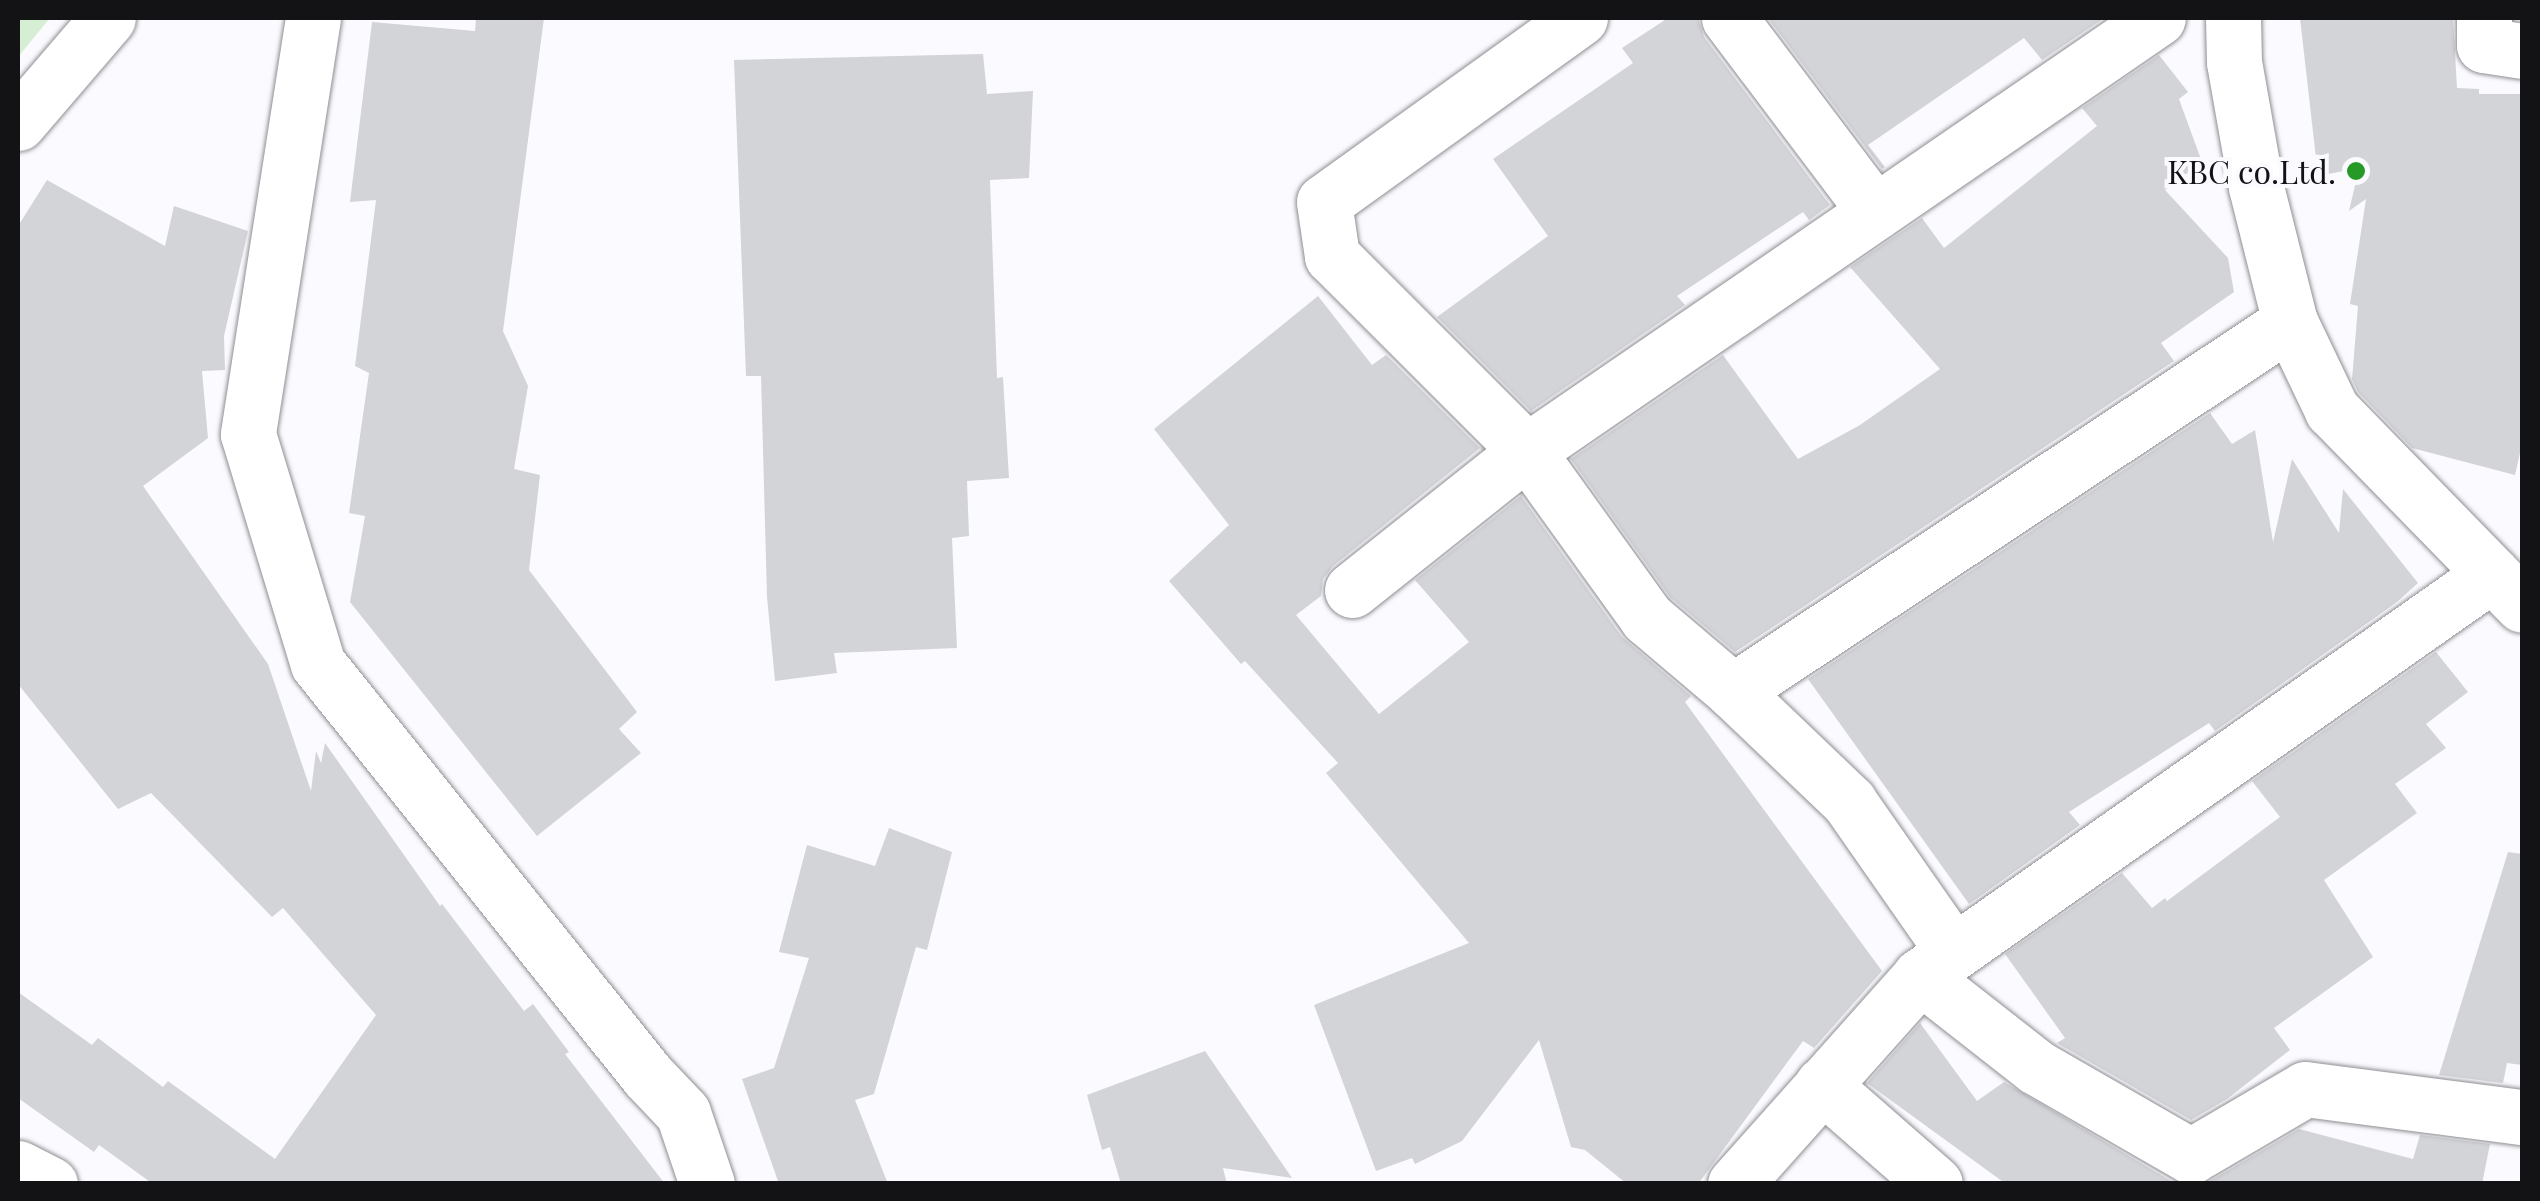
<!DOCTYPE html>
<style>
body{margin:0}
#map{position:relative;width:2540px;height:1201px;overflow:hidden;background:#fafaff;font-family:"Playfair Display",serif}
div>[style]{position:absolute}
.green>*{inset:0;background:#d6eed4}
.building>*{inset:0;background:#d3d4d8}
.roads{filter:drop-shadow(0 0 2px #8f8f93) drop-shadow(0 0 2px #8f8f93)}
.minor>*{height:55px;margin:-27.5px;padding:0 27.5px;transform-origin:27.5px;border-radius:27.5px;background:#fff}
.tertiary>*{height:55px;margin:-27.5px;padding:0 27.5px;transform-origin:27.5px;border-radius:27.5px;background:#fff}
.dots>*{width:28px;height:28px;translate:-50% -50%;box-sizing:border-box;border:5px solid #fafaff;border-radius:50%}
span{translate:-50% -50%;white-space:nowrap;text-align:center;line-height:1.15;-webkit-text-stroke:8px #fafaff;paint-order:stroke}
.poi-label{font-size:32px;color:#131315}
.right{translate:-100% -50%;text-align:right}
.frame{position:absolute;inset:0;border:20px solid #131315;pointer-events:none}
</style>
<div id="map">
<div class="green">
<div style="clip-path:polygon(18px 18px,50px 18px,18px 57px)"></div>
</div>
<div class="building">
<div style="clip-path:polygon(476px 18px,544px 18px,503px 331px,528px 386px,514px 469px,540px 475px,529px 570px,637px 712px,619px 729px,641px 753px,537px 836px,350px 602px,365px 516px,349px 513px,369px 373px,355px 366px,376px 200px,350px 202px,372px 22px,475px 31px)"></div>
<div style="clip-path:polygon(1668px 18px,1698px 18px,1704px 37px,1830px 205px,1809px 220px,1803px 212px,1677px 296px,1685px 305px,1531px 411px,1437px 317px,1548px 236px,1493px 159px,1633px 63px,1622px 48px)"></div>
<div style="clip-path:polygon(1768px 18px,2104px 18px,2042px 60px,2024px 38px,1868px 145px,1885px 167px,1882px 169px)"></div>
<div style="clip-path:polygon(2300px 18px,2453px 18px,2457px 88px,2479px 89px,2479px 94px,2522px 94px,2522px 444px,2515px 475px,2412px 448px,2358px 392px,2352px 379px,2358px 306px,2350px 304px,2366px 199px,2349px 211px,2359px 168px,2318px 176px)"></div>
<div style="clip-path:polygon(983px 54px,987px 94px,1033px 91px,1029px 178px,990px 180px,997px 378px,1003px 377px,1009px 478px,967px 481px,969px 536px,952px 538px,957px 648px,834px 653px,837px 673px,775px 681px,767px 597px,761px 376px,746px 376px,734px 60px)"></div>
<div style="clip-path:polygon(2159px 55px,2188px 92px,2179px 99px,2202px 162px,2165px 190px,2228px 258px,2234px 292px,2161px 343px,2174px 361px,1735px 652px,1670px 597px,1571px 459px,1723px 355px,1798px 459px,1860px 425px,1940px 369px,1850px 267px,1922px 218px,1944px 248px,2097px 126px,2082px 108px)"></div>
<div style="clip-path:polygon(47px 180px,165px 246px,174px 206px,248px 231px,224px 336px,225px 370px,202px 371px,208px 438px,143px 486px,268px 664px,311px 791px,316px 751px,321px 763px,325px 743px,440px 906px,442px 904px,524px 1011px,533px 1004px,569px 1052px,565px 1054px,665px 1184px,153px 1184px,99px 1145px,94px 1152px,18px 1098px,18px 992px,92px 1045px,98px 1038px,163px 1087px,168px 1081px,275px 1159px,376px 1015px,283px 908px,272px 917px,151px 793px,118px 809px,18px 684px,18px 226px)"></div>
<div style="clip-path:polygon(1318px 296px,1372px 365px,1386px 355px,1480px 448px,1333px 566px,1323px 579px,1321px 596px,1296px 615px,1379px 714px,1469px 642px,1415px 580px,1521px 496px,1622px 637px,1691px 696px,1685px 702px,1882px 971px,1814px 1048px,1803px 1041px,1698px 1184px,1627px 1184px,1585px 1150px,1571px 1147px,1539px 1040px,1462px 1141px,1415px 1164px,1412px 1158px,1376px 1171px,1314px 1005px,1469px 943px,1326px 773px,1338px 763px,1245px 661px,1241px 664px,1169px 581px,1229px 525px,1154px 429px)"></div>
<div style="clip-path:polygon(2210px 413px,2232px 444px,2255px 430px,2273px 542px,2292px 459px,2339px 533px,2343px 489px,2418px 583px,2397px 602px,2215px 731px,2209px 723px,2069px 812px,2080px 825px,1969px 904px,1808px 679px)"></div>
<div style="clip-path:polygon(2436px 652px,2468px 692px,2426px 724px,2446px 748px,2395px 784px,2417px 813px,2324px 880px,2373px 957px,2274px 1028px,2290px 1050px,2227px 1099px,2191px 1120px,2057px 1043px,2065px 1038px,2005px 954px,2122px 873px,2152px 908px,2165px 898px,2167px 901px,2280px 817px,2252px 781px)"></div>
<div style="clip-path:polygon(889px 828px,952px 852px,927px 950px,916px 947px,874px 1094px,855px 1100px,888px 1184px,779px 1184px,742px 1079px,774px 1068px,809px 958px,779px 952px,807px 845px,875px 866px)"></div>
<div style="clip-path:polygon(2508px 852px,2522px 854px,2522px 1065px,2507px 1063px,2503px 1083px,2439px 1075px)"></div>
<div style="clip-path:polygon(1920px 1023px,1977px 1101px,2004px 1082px,2176px 1184px,2006px 1184px,1867px 1083px)"></div>
<div style="clip-path:polygon(1205px 1051px,1292px 1178px,1223px 1168px,1227px 1184px,1121px 1184px,1110px 1147px,1102px 1150px,1087px 1095px)"></div>
<div style="clip-path:polygon(2299px 1129px,2413px 1159px,2420px 1135px,2490px 1144px,2482px 1184px,2205px 1184px)"></div>
</div>
<div class="roads">
<div class="minor">
<div style="left:313px;top:18px;width:421px;rotate:98.9deg"></div>
<div style="left:248px;top:434px;width:240px;rotate:73.1deg"></div>
<div style="left:318px;top:664px;width:526px;rotate:51.32deg"></div>
<div style="left:647px;top:1075px;width:52px;rotate:46.5deg"></div>
<div style="left:683px;top:1113px;width:75px;rotate:71.3deg"></div>
<div style="left:1580px;top:18px;width:315px;rotate:144.3deg"></div>
<div style="left:1324px;top:202px;width:55px;rotate:81.6deg"></div>
<div style="left:1332px;top:256px;width:276px;rotate:45deg"></div>
<div style="left:1527px;top:451px;width:206px;rotate:54.3deg"></div>
<div style="left:1647px;top:618px;width:113px;rotate:40.3deg"></div>
<div style="left:1733px;top:691px;width:161px;rotate:43.7deg"></div>
<div style="left:1849px;top:802px;width:182px;rotate:55.1deg"></div>
<div style="left:1729px;top:18px;width:243px;rotate:53deg"></div>
<div style="left:2233px;top:18px;width:44px;rotate:88.7deg"></div>
<div style="left:2234px;top:62px;width:127px;rotate:80deg"></div>
<div style="left:2256px;top:187px;width:139px;rotate:75.9deg"></div>
<div style="left:2290px;top:322px;width:98px;rotate:64.5deg"></div>
<div style="left:2332px;top:410px;width:272px;rotate:45.7deg"></div>
<div style="left:2484px;top:18px;width:27px;rotate:90deg"></div>
<div style="left:2484px;top:45px;width:38px;rotate:9deg"></div>
<div style="left:1352px;top:590px;width:223px;rotate:-38.5deg"></div>
<div style="left:1527px;top:451px;width:765px;rotate:-34.46deg"></div>
<div style="left:1733px;top:691px;width:668px;rotate:-33.52deg"></div>
<div style="left:1920px;top:976px;width:147px;rotate:38.1deg"></div>
<div style="left:2036px;top:1067px;width:179px;rotate:29.9deg"></div>
<div style="left:2191px;top:1156px;width:132px;rotate:-30.4deg"></div>
<div style="left:2305px;top:1089px;width:219px;rotate:7.4deg"></div>
<div style="left:1822px;top:1085px;width:150px;rotate:41.2deg"></div>
<div style="left:18px;top:1168px;width:36px;rotate:27deg"></div>
<div style="left:1735px;top:1184px;width:278px;rotate:-48.3deg"></div>
<div style="left:1920px;top:976px;width:699px;rotate:-35.1deg"></div>
</div>
<div class="tertiary">
<div style="left:18px;top:123px;width:138px;rotate:-49.4deg"></div>
</div>
</div>
<div class="dots">
<div style="left:2356px;top:171px;background:#269927"></div>
</div>
<div class="poi-label">
<span class="right" style="left:2336px;top:171px">KBC co.Ltd.</span>
</div>
<div class="frame"></div>
</div>
